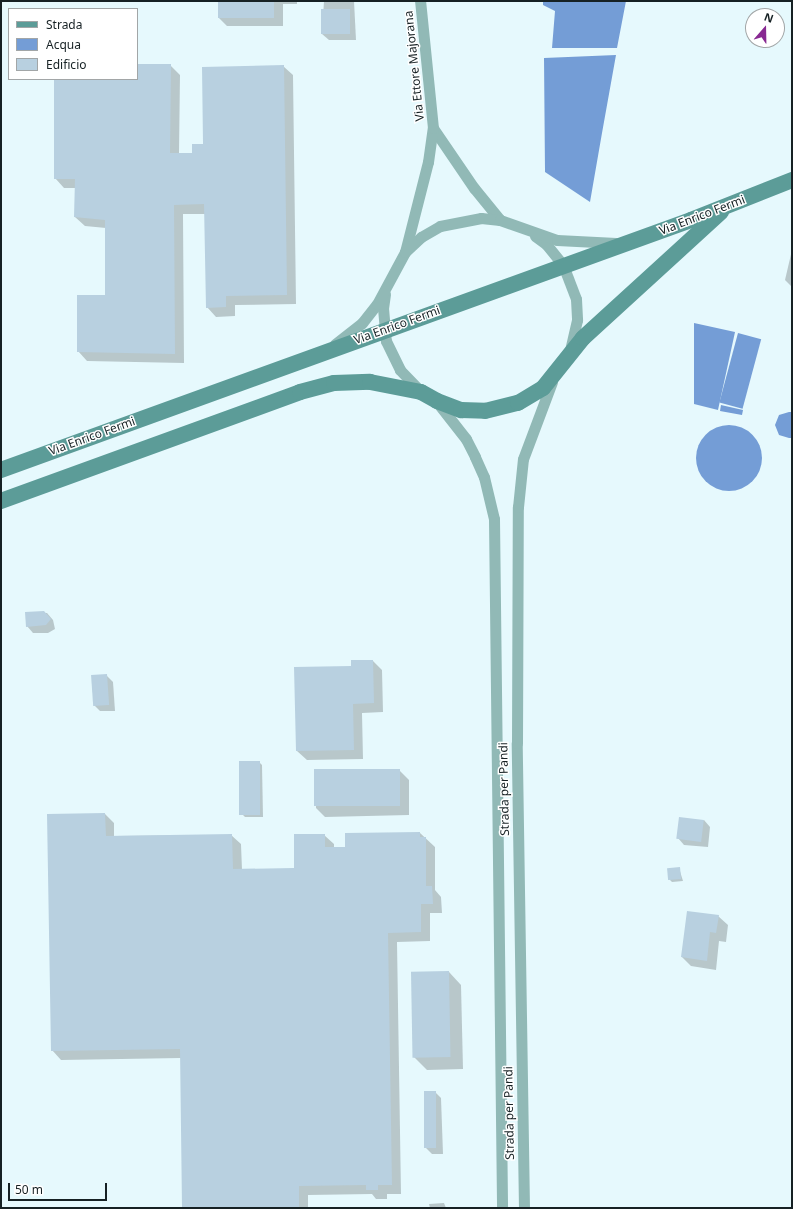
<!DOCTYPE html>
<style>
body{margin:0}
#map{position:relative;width:793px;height:1209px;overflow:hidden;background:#e6f9fd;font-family:"Noto Sans",sans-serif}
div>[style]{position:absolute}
.water>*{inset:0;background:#749dd6;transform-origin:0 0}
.round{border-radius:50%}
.shadow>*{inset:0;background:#0003}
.building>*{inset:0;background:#b8d0e0;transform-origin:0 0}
.street>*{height:11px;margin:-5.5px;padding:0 5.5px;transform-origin:5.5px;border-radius:5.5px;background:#91b9b6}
.secondary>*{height:16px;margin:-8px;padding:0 8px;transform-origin:8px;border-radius:8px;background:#5c9c98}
span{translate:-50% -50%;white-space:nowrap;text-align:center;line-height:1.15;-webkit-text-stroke:3px #fff;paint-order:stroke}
.street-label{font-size:12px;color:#162124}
.frame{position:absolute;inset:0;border:2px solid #162124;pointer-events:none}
.legend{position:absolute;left:8px;top:8px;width:130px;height:72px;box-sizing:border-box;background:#fff;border:1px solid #a2a6a7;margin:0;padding:5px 7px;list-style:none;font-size:12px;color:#162124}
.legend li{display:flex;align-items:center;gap:8px;height:20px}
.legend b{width:20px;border:1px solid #a2a6a7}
.north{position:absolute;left:745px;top:8px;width:40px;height:40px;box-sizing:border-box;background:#fff;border:1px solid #a2a6a7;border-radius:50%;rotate:20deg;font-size:11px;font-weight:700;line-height:16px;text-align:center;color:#162124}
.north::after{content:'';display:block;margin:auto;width:14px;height:18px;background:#882992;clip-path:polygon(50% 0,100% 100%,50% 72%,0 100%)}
.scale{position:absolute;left:8px;top:1183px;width:99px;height:18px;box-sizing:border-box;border:2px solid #162124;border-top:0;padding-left:5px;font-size:12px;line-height:14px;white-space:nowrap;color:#162124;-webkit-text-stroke:3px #fff;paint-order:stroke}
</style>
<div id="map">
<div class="water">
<div style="clip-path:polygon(543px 1px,626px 1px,617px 48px,552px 48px,555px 11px,543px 5px)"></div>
<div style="clip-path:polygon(616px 55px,602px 133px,590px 202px,545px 172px,544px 58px)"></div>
<div style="clip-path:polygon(694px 323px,735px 332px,718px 410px,694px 404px)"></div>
<div style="left:738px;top:333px;width:24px;height:72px;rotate:15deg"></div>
<div style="clip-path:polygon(721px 405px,743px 410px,742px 415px,720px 411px)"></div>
<div style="clip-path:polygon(789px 412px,792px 412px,792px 438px,789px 438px,779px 435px,775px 425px,779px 415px)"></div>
<div class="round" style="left:696px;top:425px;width:66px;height:66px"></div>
</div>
<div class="shadow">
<div style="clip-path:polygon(219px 1px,297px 1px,297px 4px,283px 4px,283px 26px,227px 26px,218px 17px)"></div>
<div style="clip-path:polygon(324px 1px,354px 1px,356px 40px,329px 40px,322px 34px)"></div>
<div style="clip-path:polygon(137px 65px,170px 65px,180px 75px,179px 154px,193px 154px,204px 145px,283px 66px,293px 75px,296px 304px,235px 305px,235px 316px,216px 317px,207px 307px,205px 214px,183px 214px,184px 363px,87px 361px,78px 351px,106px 296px,106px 228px,85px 226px,75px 217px,76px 188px,64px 188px,55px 178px,55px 79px,137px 79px)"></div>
<div style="clip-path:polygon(792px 250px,792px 287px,785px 280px)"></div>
<div style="clip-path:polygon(26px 613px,47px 613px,53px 620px,55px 629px,48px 633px,33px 633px,27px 626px)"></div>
<div style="clip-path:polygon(373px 661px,382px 670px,383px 712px,362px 713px,363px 759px,307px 760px,297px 751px,352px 667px)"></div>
<div style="clip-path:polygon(107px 676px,113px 682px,115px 711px,100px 711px,94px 705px)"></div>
<div style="clip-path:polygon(259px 762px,262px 765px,263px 817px,245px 817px,242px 814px)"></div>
<div style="clip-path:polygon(399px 770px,409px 780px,409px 815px,325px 817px,316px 808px,315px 773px)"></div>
<div style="clip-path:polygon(105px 814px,114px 823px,114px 836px,231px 835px,241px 844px,242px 870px,295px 869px,324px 835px,334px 844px,334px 848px,346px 848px,420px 833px,435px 847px,435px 890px,441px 897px,442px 913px,430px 913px,430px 941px,397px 942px,401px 1194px,387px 1194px,387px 1199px,376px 1199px,372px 1194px,308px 1195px,308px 1208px,183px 1208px,181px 1058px,61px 1060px,52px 1050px)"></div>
<div style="clip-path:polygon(704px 820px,710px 827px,708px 847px,684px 845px,678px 838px)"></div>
<div style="clip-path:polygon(679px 868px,683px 881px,672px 882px,669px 879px)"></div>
<div style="clip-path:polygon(718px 916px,728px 925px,726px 942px,719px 941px,716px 970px,691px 966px,682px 957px)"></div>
<div style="clip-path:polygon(449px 972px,461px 985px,463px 1069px,427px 1070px,414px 1057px,412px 973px)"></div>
<div style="clip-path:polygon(435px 1092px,441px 1098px,443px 1154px,432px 1154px,426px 1148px)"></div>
<div style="clip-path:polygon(444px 1203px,446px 1208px,430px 1208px,429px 1204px)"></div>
</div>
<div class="building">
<div style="left:218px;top:1px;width:56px;height:17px"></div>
<div style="left:321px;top:9px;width:29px;height:25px"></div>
<div style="clip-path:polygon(137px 64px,171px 64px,170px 153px,192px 153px,192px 144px,203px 144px,202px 67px,284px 65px,287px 295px,226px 296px,226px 307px,206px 308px,204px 204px,174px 205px,175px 354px,77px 352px,77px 295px,105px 295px,105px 220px,74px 217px,75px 179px,54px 179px,54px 79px,137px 79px)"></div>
<div style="clip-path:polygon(44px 611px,51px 619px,46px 625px,26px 627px,25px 612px)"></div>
<div style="clip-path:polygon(351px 660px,373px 660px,374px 703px,353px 704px,354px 750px,296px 751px,294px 667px,351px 666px)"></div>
<div style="left:107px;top:674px;width:31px;height:16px;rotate:86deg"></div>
<div style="left:239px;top:761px;width:21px;height:54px"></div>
<div style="left:400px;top:769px;width:37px;height:86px;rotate:90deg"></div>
<div style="clip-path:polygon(105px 813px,106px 836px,232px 834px,233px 869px,294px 868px,294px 834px,325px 834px,325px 847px,345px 847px,345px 833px,420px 832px,420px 837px,426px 837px,426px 886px,432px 886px,433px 904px,421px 904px,421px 932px,388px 933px,392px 1185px,378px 1185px,378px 1190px,366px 1190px,366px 1185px,299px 1186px,299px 1208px,182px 1208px,180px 1049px,51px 1051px,47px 814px)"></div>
<div style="left:679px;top:817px;width:25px;height:22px;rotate:7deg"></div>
<div style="left:680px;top:867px;width:12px;height:13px;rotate:85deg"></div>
<div style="clip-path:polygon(687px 911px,719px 915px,716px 933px,710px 932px,707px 961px,681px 957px)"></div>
<div style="left:449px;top:971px;width:86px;height:38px;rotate:89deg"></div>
<div style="left:424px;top:1091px;width:12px;height:57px"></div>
</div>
<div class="street">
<div style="left:433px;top:128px;width:73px;rotate:55.7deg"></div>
<div style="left:474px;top:188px;width:41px;rotate:50.9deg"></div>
<div style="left:535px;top:236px;width:14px;rotate:36deg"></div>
<div style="left:546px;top:244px;width:27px;rotate:51deg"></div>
<div style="left:563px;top:265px;width:36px;rotate:69deg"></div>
<div style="left:576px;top:299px;width:21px;rotate:87deg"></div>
<div style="left:577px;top:320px;width:31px;rotate:103deg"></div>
<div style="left:405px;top:252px;width:93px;rotate:-75.7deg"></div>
<div style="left:428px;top:162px;width:34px;rotate:-82deg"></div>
<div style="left:433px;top:128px;width:128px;rotate:-95.8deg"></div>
<div style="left:385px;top:294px;width:14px;rotate:98deg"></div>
<div style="left:383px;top:308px;width:33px;rotate:85deg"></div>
<div style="left:386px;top:341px;width:32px;rotate:64deg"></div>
<div style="left:400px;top:370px;width:30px;rotate:46deg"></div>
<div style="left:335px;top:344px;width:34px;rotate:-38deg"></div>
<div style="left:362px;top:323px;width:24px;rotate:-52deg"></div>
<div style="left:377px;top:304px;width:59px;rotate:-61.7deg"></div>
<div style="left:405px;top:252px;width:22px;rotate:-43deg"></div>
<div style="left:421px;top:237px;width:22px;rotate:-30deg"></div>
<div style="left:440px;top:226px;width:42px;rotate:-11deg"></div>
<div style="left:481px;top:218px;width:19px;rotate:6deg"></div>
<div style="left:500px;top:220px;width:60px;rotate:19.3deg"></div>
<div style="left:557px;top:240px;width:59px;rotate:2.9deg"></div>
<div style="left:437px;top:402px;width:47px;rotate:51.9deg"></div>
<div style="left:466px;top:439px;width:20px;rotate:63deg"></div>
<div style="left:475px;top:457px;width:22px;rotate:66deg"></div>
<div style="left:484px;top:477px;width:43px;rotate:76.6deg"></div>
<div style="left:494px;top:519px;width:689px;rotate:89.33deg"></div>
<div style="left:524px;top:1208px;width:465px;rotate:-90.9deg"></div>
<div style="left:517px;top:743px;width:236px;rotate:-89.8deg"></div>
<div style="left:518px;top:507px;width:48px;rotate:-84.1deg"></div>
<div style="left:523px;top:459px;width:82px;rotate:-69.4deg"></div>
</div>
<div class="secondary">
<div style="left:1px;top:470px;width:734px;rotate:-19.92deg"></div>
<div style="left:691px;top:220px;width:109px;rotate:-21.6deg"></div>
<div style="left:1px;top:501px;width:318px;rotate:-20deg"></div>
<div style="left:300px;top:392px;width:35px;rotate:-15deg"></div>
<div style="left:334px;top:383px;width:36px;rotate:-2deg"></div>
<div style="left:370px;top:382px;width:52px;rotate:11.1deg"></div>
<div style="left:421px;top:392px;width:18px;rotate:29deg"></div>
<div style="left:437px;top:401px;width:26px;rotate:21deg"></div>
<div style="left:461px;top:410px;width:24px;rotate:2deg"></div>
<div style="left:485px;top:411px;width:34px;rotate:-14deg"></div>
<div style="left:518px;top:403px;width:29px;rotate:-31deg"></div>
<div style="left:543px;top:388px;width:64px;rotate:-51.3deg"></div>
<div style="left:583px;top:338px;width:187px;rotate:-42.4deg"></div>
</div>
<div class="street-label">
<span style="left:414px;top:66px;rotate:-96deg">Via Ettore Majorana</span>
<span style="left:702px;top:215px;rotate:-21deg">Via Enrico Fermi</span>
<span style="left:397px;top:325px;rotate:-20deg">Via Enrico Fermi</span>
<span style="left:92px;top:436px;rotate:-20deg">Via Enrico Fermi</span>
<span style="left:504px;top:789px;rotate:-91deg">Strada per Pandi</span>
<span style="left:509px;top:1113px;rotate:-91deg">Strada per Pandi</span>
</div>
<div class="frame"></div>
<ul class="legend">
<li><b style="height:5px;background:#5c9c98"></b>Strada</li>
<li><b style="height:11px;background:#749dd6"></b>Acqua</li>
<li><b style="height:11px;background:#b8d0e0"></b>Edificio</li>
</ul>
<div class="north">N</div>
<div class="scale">50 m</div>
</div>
